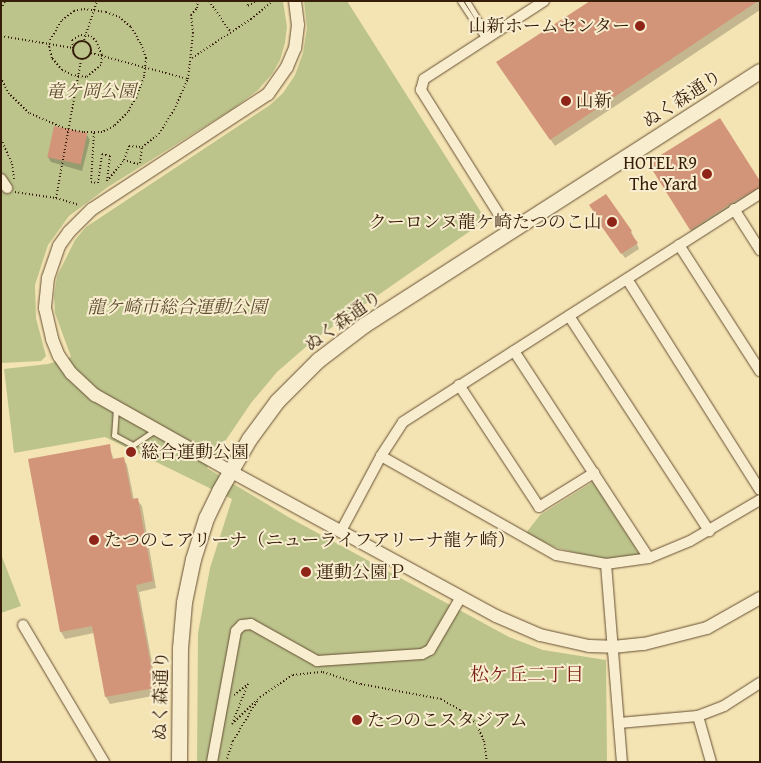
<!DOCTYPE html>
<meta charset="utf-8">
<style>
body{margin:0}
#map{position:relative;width:761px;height:763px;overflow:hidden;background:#f5e4b3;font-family:"Gentium Book Plus","Noto Serif JP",serif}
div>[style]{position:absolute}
.green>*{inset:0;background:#bcc48c}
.shadow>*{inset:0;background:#0003}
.building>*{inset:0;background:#d39579;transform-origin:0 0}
.path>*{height:2px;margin-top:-1px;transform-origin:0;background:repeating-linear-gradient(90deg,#361d09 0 1px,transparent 0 3.5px)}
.path>.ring{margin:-1px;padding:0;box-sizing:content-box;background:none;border:2px solid #361d09;border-radius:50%}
.roads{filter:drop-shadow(0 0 1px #664f34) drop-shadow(0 0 1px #664f34)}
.service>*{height:5px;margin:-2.5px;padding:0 2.5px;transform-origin:2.5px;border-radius:2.5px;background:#f8edce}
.minor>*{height:10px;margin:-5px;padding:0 5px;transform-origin:5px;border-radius:5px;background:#f8edce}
.tertiary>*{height:12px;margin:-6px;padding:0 6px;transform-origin:6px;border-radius:6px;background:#f8edce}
.secondary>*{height:15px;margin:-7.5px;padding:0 7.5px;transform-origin:7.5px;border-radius:7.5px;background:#f8edce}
.dots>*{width:14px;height:14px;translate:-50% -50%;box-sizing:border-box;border:2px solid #f8edce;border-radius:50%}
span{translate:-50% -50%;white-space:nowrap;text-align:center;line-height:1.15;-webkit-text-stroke:4px #f8edce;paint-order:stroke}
.poi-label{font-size:18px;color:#361d09}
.right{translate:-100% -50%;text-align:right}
.left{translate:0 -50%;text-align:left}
.park-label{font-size:18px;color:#5e4f30;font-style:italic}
.street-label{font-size:18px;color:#361d09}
.neighbourhood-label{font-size:19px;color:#7a1f14}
.frame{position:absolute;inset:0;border:2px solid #361d09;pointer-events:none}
</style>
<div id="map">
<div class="green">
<div style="clip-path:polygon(1px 1px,283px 1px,287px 27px,285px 43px,280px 60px,272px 74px,258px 90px,234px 108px,108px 187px,69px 216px,48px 245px,35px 285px,36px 318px,46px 356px,41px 361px,1px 363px)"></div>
<div style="clip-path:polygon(304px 1px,347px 1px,486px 220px,315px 339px,277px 372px,251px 403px,207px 468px,290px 518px,509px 637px,543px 650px,606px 660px,607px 762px,197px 762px,198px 633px,210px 568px,232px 499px,105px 437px,14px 453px,4px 369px,48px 364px,71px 357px,55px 313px,54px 296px,57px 276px,75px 240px,86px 227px,270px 105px,283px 93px,295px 75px,303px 53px,307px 28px)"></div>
<div style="clip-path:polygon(593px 482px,640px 555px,608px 559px,584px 555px,554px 547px,526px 533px,540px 515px)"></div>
<div style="clip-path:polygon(1px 554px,21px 606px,1px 613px)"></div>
</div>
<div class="shadow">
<div style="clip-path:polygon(592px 1px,760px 1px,760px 10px,555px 146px,501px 69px)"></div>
<div style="clip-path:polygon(87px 135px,90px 140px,82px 171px,51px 162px,48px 157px)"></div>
<div style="clip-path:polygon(650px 163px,760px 184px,760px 197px,695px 237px)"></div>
<div style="clip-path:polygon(606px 195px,631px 231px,639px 249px,625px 258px,602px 226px)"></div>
<div style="clip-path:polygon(109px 446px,114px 460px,123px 458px,127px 465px,134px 500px,137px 500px,142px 506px,156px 588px,139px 592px,158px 695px,110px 704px,106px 697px,94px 633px,65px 639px,61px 632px)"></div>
</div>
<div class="building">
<div style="clip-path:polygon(590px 1px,758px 1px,550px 140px,496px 62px)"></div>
<div style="clip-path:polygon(720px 118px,760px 181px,760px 187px,731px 203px,690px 230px,648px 163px)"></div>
<div style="left:54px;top:126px;width:34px;height:32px;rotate:12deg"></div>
<div style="clip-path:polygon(606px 194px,632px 231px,630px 232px,638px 243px,621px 254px,597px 220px,599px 219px,589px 205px)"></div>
<div style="clip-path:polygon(110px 444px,112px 459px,124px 457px,132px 499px,138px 498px,153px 581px,136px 585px,155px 688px,105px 697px,92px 626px,60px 632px,28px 459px)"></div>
</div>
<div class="path">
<div style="left:209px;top:1px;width:38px;rotate:55deg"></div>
<div style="left:246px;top:1px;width:5px;rotate:68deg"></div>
<div style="left:248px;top:6px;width:9px;rotate:-32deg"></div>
<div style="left:1px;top:2px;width:1px;rotate:-45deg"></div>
<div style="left:1px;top:9px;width:9px;rotate:-63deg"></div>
<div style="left:1px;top:36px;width:73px;rotate:9.5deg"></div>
<div style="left:73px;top:48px;width:8px;rotate:-97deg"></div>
<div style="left:72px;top:40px;width:10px;rotate:-29deg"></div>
<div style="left:81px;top:35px;width:10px;rotate:6deg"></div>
<div style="left:91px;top:36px;width:7px;rotate:45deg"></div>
<div style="left:96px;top:41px;width:15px;rotate:67deg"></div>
<div style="left:102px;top:55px;width:10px;rotate:96deg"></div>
<div style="left:101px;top:65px;width:19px;rotate:141deg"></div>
<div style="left:86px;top:77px;width:14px;rotate:-172deg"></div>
<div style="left:72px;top:75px;width:11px;rotate:-153deg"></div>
<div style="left:62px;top:70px;width:16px;rotate:-130deg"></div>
<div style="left:52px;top:58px;width:11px;rotate:-105deg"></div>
<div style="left:49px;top:47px;width:7px;rotate:-82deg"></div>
<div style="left:50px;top:40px;width:23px;rotate:-59deg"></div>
<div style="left:62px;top:20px;width:15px;rotate:-37deg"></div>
<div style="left:74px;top:11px;width:10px;rotate:-11deg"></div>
<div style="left:84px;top:9px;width:22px;rotate:8deg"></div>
<div style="left:106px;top:12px;width:14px;rotate:21deg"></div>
<div style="left:119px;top:17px;width:16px;rotate:40deg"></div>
<div style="left:131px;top:27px;width:20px;rotate:60deg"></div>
<div style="left:141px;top:44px;width:15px;rotate:70deg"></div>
<div style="left:146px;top:58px;width:19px;rotate:96deg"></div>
<div style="left:144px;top:77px;width:22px;rotate:111deg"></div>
<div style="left:136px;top:98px;width:16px;rotate:120deg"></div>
<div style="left:128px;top:112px;width:20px;rotate:135deg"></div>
<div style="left:114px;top:126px;width:13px;rotate:153deg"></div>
<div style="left:102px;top:132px;width:19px;rotate:180deg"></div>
<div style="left:83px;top:132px;width:17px;rotate:-170deg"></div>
<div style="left:66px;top:129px;width:40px;rotate:-156.6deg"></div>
<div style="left:29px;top:113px;width:28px;rotate:-136deg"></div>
<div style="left:9px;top:94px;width:18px;rotate:-117deg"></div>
<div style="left:84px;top:40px;width:41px;rotate:-71.6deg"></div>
<div class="ring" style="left:73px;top:41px;width:16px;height:16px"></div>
<div style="left:91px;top:53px;width:100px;rotate:15deg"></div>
<div style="left:192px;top:58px;width:71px;rotate:-33.5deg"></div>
<div style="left:251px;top:19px;width:28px;rotate:-39deg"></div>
<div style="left:94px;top:133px;width:49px;rotate:93.5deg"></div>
<div style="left:91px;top:182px;width:7px;rotate:8deg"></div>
<div style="left:98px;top:183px;width:29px;rotate:-82deg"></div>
<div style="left:102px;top:154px;width:8px;rotate:14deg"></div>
<div style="left:110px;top:156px;width:25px;rotate:97deg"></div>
<div style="left:1px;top:139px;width:27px;rotate:66deg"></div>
<div style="left:12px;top:164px;width:15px;rotate:82deg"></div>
<div style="left:140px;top:163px;width:16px;rotate:-83deg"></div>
<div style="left:138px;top:164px;width:15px;rotate:-164deg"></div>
<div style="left:124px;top:160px;width:15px;rotate:-70deg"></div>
<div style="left:129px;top:146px;width:13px;rotate:4deg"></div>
<div style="left:142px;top:147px;width:21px;rotate:-37deg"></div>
<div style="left:159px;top:134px;width:28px;rotate:-58deg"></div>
<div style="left:174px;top:110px;width:34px;rotate:-66deg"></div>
<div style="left:188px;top:79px;width:46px;rotate:-83.8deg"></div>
<div style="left:193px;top:33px;width:18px;rotate:-96deg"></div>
<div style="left:191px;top:15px;width:9px;rotate:-49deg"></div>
<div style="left:197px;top:8px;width:7px;rotate:-82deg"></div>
<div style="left:107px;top:181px;width:27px;rotate:-51deg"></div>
<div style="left:15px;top:192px;width:41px;rotate:8.3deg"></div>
<div style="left:56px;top:198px;width:24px;rotate:17deg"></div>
<div style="left:56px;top:198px;width:140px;rotate:-79.7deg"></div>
<div style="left:234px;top:695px;width:18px;rotate:-38deg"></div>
<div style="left:248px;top:684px;width:43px;rotate:111.8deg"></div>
<div style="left:232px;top:724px;width:39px;rotate:-44deg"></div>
<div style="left:260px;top:697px;width:40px;rotate:-34deg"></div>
<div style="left:293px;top:675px;width:30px;rotate:-6deg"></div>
<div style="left:323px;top:672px;width:40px;rotate:18deg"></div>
<div style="left:361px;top:684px;width:81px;rotate:10.6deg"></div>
<div style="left:441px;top:699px;width:22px;rotate:30deg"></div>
<div style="left:460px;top:710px;width:21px;rotate:39deg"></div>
<div style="left:476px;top:723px;width:20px;rotate:66deg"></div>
<div style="left:484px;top:741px;width:21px;rotate:82deg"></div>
<div style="left:226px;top:762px;width:22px;rotate:-72deg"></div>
<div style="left:233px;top:741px;width:47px;rotate:-59deg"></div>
</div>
<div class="roads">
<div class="service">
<div style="left:460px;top:1px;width:45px;rotate:56.7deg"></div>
<div style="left:467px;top:1px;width:42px;rotate:58.6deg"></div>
<div style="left:116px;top:408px;width:27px;rotate:94deg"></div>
<div style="left:114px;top:435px;width:21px;rotate:28deg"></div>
<div style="left:133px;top:445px;width:25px;rotate:-34deg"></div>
</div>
<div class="minor">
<div style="left:1px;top:179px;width:11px;rotate:56deg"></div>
<div style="left:734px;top:209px;width:49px;rotate:57.6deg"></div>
<div style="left:510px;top:232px;width:168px;rotate:-122.1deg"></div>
<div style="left:421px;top:90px;width:11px;rotate:-75deg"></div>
<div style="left:424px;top:79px;width:143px;rotate:-33deg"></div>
<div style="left:679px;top:245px;width:150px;rotate:57.3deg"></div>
<div style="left:627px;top:279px;width:249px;rotate:57.8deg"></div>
<div style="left:569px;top:316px;width:257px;rotate:56.9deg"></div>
<div style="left:514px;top:351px;width:247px;rotate:56.9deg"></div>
<div style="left:459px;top:385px;width:146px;rotate:56.7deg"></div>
<div style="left:539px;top:507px;width:65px;rotate:-31.7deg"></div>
<div style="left:381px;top:456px;width:201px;rotate:29.5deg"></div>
<div style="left:556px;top:555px;width:51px;rotate:10.2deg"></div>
<div style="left:606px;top:564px;width:43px;rotate:-7.9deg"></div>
<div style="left:649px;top:558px;width:44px;rotate:-22.5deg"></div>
<div style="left:690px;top:541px;width:81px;rotate:-30.4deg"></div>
<div style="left:341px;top:531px;width:85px;rotate:-61.9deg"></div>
<div style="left:381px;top:456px;width:40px;rotate:-57.1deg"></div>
<div style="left:403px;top:422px;width:424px;rotate:-32.6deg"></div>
<div style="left:606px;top:564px;width:199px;rotate:85.4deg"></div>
<div style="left:23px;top:625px;width:159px;rotate:59.4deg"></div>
<div style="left:619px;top:723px;width:79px;rotate:-5.1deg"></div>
<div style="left:212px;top:762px;width:133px;rotate:-79.6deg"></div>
<div style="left:236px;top:631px;width:8px;rotate:-45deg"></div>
<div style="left:242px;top:625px;width:9px;rotate:-6deg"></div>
<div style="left:251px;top:624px;width:76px;rotate:29.3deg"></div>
<div style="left:317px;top:661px;width:105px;rotate:-3.8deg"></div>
<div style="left:422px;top:654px;width:9px;rotate:-27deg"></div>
<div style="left:430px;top:650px;width:61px;rotate:-59.7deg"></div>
<div style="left:711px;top:762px;width:48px;rotate:-105.8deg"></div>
<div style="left:698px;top:716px;width:28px;rotate:-21deg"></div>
<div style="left:724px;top:706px;width:43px;rotate:-32.6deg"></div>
</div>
<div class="tertiary">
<div style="left:295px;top:1px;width:24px;rotate:83deg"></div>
<div style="left:298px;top:25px;width:23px;rotate:97deg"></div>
<div style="left:295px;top:48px;width:21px;rotate:113deg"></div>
<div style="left:287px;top:67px;width:33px;rotate:125deg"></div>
<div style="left:268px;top:94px;width:210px;rotate:146.8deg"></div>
<div style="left:92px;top:209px;width:33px;rotate:135deg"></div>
<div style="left:69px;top:232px;width:17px;rotate:126deg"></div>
<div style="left:59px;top:246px;width:34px;rotate:109deg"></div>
<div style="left:48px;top:278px;width:30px;rotate:96deg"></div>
<div style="left:45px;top:308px;width:32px;rotate:77deg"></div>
<div style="left:52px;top:339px;width:18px;rotate:68deg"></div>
<div style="left:59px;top:356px;width:21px;rotate:55deg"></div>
<div style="left:71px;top:373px;width:33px;rotate:43deg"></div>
<div style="left:95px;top:395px;width:155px;rotate:29.4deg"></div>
<div style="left:230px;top:471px;width:303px;rotate:28.6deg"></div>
<div style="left:496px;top:616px;width:48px;rotate:23.4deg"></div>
<div style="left:540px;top:635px;width:50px;rotate:12.7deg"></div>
<div style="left:589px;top:646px;width:24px;rotate:2deg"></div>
<div style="left:613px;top:647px;width:31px;rotate:-6deg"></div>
<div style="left:644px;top:644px;width:65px;rotate:-14.3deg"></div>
<div style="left:707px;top:628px;width:61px;rotate:-29.5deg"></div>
</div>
<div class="secondary">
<div style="left:179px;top:762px;width:114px;rotate:-89.5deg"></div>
<div style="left:180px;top:648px;width:46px;rotate:-85deg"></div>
<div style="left:184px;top:602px;width:44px;rotate:-78.2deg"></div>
<div style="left:193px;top:559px;width:43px;rotate:-72.4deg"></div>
<div style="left:206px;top:518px;width:30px;rotate:-64deg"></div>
<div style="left:219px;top:491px;width:60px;rotate:-60deg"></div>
<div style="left:249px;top:439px;width:47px;rotate:-53.6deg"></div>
<div style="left:277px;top:401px;width:58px;rotate:-45deg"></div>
<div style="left:318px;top:360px;width:58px;rotate:-37.3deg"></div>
<div style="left:364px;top:325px;width:470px;rotate:-32.7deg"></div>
</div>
</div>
<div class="dots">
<div style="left:640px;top:26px;background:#8f2418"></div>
<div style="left:566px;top:101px;background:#8f2418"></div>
<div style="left:707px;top:174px;background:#8f2418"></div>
<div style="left:612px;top:222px;background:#8f2418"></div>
<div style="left:131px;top:452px;background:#8f2418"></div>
<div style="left:94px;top:540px;background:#8f2418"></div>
<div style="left:306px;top:572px;background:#8f2418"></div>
<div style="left:357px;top:720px;background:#8f2418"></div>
</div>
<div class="poi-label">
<span class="right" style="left:630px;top:26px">山新ホームセンター</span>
<span class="left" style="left:576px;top:101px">山新</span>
<span class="right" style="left:697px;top:174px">HOTEL R9<br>The Yard</span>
<span class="right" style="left:602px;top:222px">クーロンヌ龍ケ崎たつのこ山</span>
<span class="left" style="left:141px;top:452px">総合運動公園</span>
<span class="left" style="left:104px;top:540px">たつのこアリーナ（ニューライフアリーナ龍ケ崎）</span>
<span class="left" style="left:316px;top:572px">運動公園Ｐ</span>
<span class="left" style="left:367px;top:720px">たつのこスタジアム</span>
</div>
<div class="park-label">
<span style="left:91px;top:91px">竜ケ岡公園</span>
<span style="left:177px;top:307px">龍ケ崎市総合運動公園</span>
</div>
<div class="street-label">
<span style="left:682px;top:99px;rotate:-33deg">ぬく森通り</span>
<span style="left:343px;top:321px;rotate:-36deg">ぬく森通り</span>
<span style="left:161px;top:696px;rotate:-89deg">ぬく森通り</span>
</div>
<div class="neighbourhood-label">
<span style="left:527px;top:675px">松ケ丘二丁目</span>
</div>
<div class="frame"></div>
</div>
